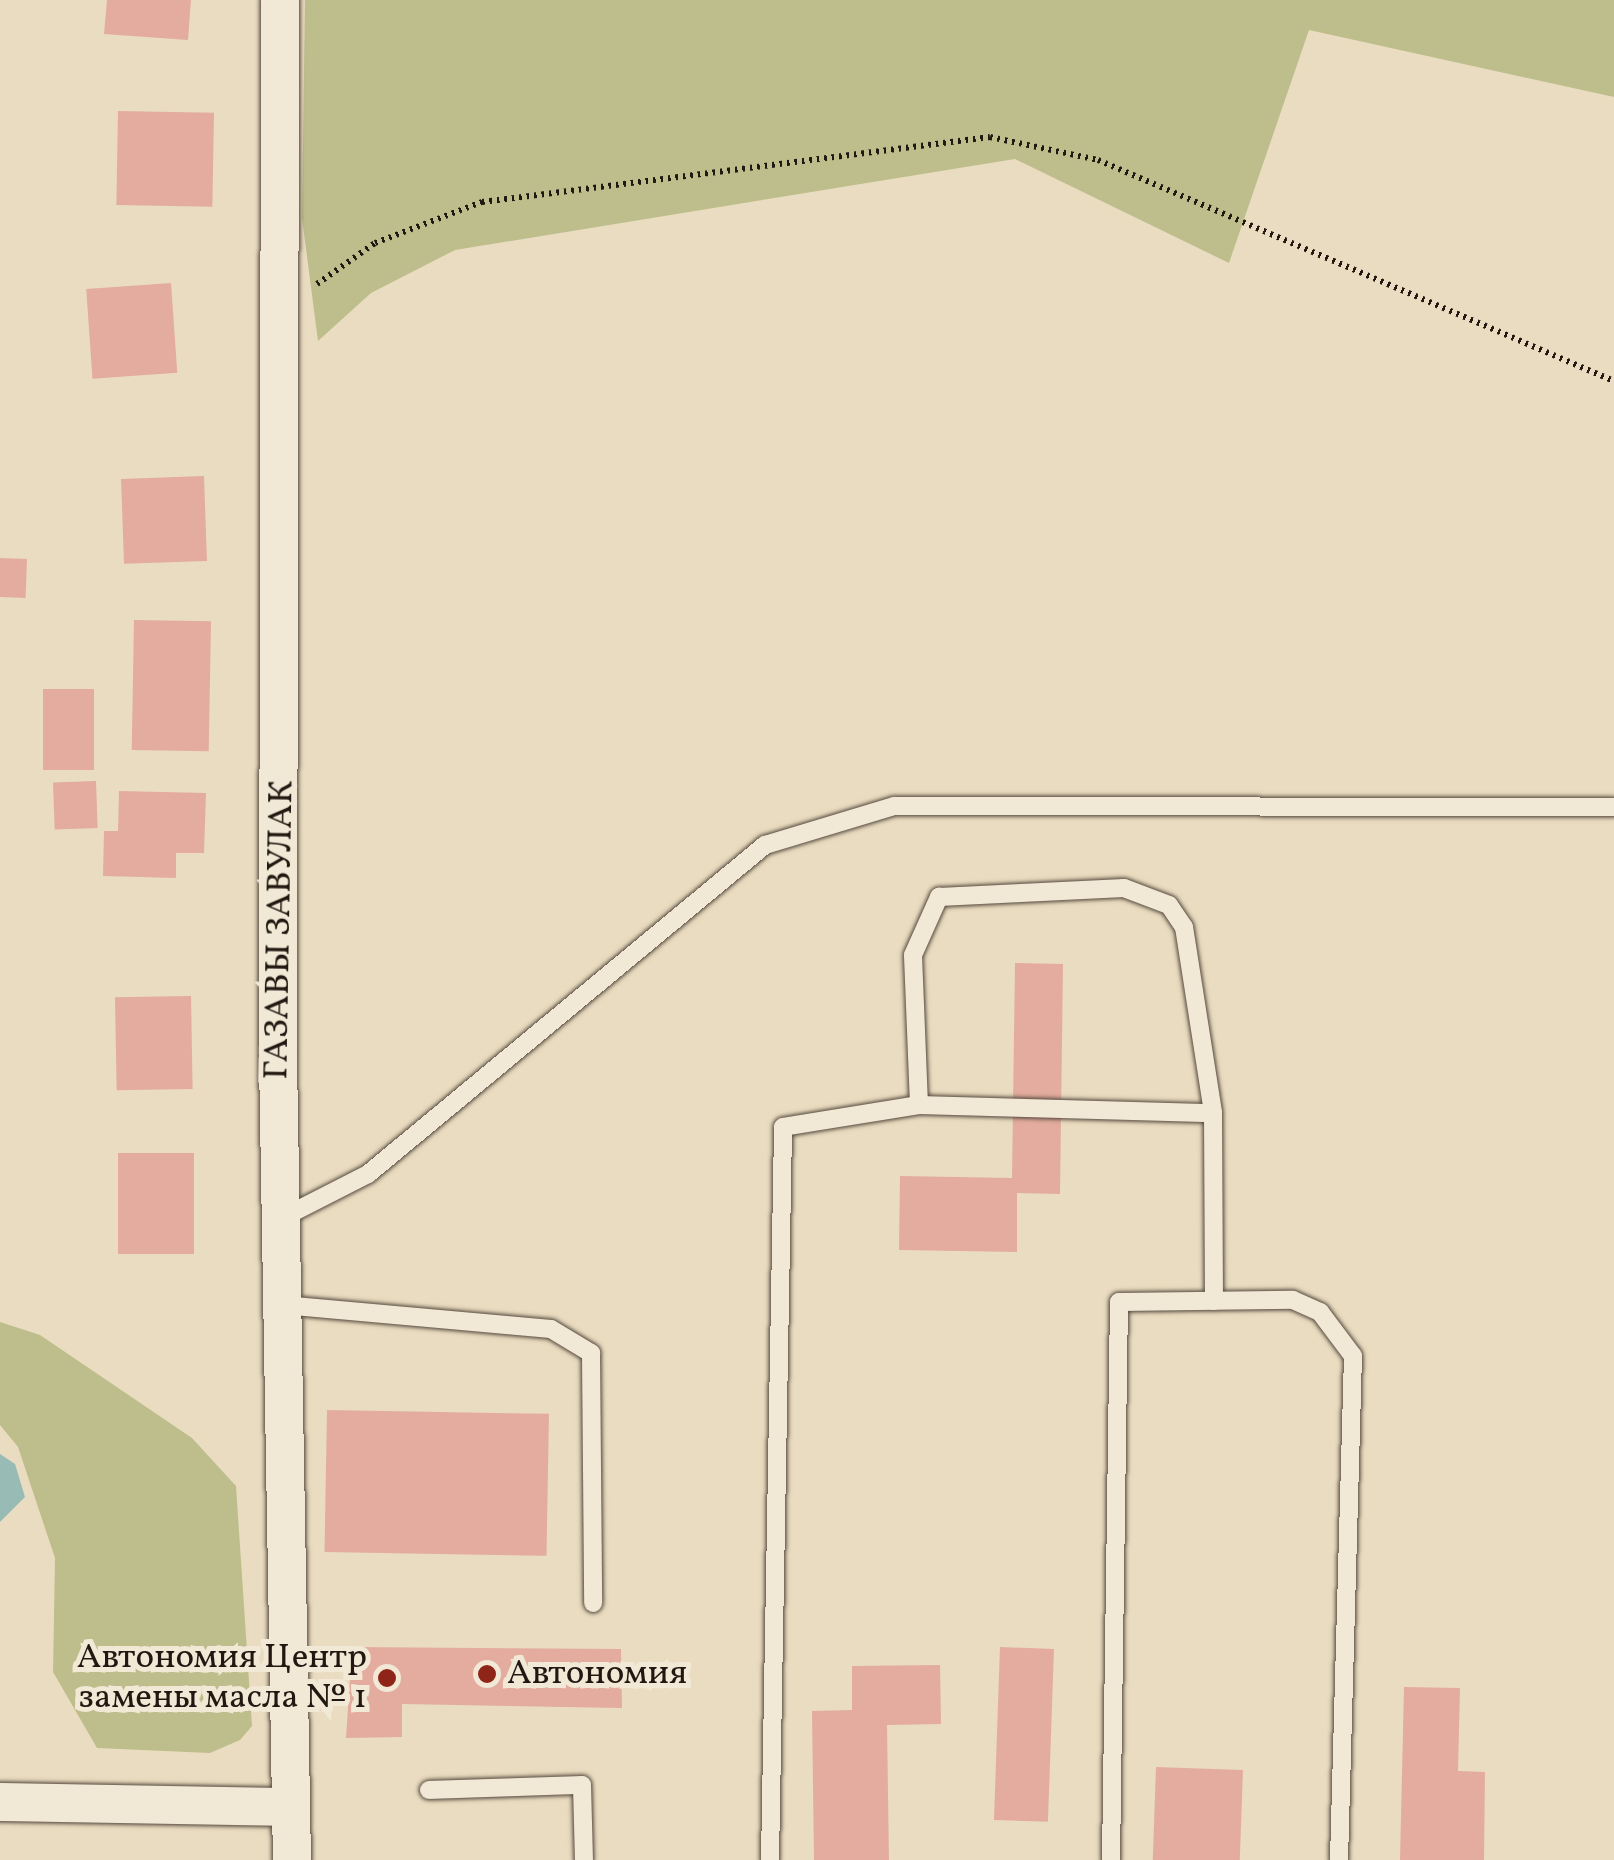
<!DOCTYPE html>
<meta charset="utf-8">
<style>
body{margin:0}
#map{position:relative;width:1614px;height:1860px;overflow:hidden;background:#eadcc0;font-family:Vollkorn,serif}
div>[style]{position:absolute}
.green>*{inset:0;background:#bebe8d}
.water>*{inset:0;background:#98bbb6}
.building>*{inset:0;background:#e3ac9e;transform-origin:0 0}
.path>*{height:6px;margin-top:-3px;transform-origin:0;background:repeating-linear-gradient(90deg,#231811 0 2.5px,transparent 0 7.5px)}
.roads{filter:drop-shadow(0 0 2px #55493d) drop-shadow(0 0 2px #55493d)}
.lane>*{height:18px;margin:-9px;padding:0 9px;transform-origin:9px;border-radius:9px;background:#f1e8d6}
.street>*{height:38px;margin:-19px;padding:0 19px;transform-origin:19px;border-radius:19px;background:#f1e8d6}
.dots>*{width:28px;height:28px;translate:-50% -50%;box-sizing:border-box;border:5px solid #f1e8d6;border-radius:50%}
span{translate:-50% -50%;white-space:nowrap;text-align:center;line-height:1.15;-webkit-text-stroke:10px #f1e8d6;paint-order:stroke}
.street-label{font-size:35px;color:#231811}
.poi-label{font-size:35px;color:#231811}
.right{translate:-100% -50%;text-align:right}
.left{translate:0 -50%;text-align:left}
</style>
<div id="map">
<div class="green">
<div style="clip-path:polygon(305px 0,1614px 0,1614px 97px,1309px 30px,1229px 263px,1015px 159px,455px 250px,371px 293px,318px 341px,302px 218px)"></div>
<div style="clip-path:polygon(0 1322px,40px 1335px,192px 1438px,236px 1486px,252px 1726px,240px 1740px,210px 1753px,97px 1748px,53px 1672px,55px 1558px,18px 1447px,0 1425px)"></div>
</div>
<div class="water">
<div style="clip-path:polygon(0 1454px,15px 1464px,25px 1497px,0 1522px)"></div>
</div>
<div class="building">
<div style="clip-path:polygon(107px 0,191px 0,188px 40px,104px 34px)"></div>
<div style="left:118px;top:111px;width:96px;height:94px;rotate:1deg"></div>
<div style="left:171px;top:283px;width:90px;height:85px;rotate:86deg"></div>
<div style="left:204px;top:476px;width:85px;height:83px;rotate:88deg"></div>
<div style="left:0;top:558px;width:27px;height:39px;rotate:2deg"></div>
<div style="left:134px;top:620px;width:77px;height:130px;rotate:1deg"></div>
<div style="left:43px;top:689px;width:51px;height:81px"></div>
<div style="left:96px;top:781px;width:47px;height:43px;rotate:88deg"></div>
<div style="clip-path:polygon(119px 791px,206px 793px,204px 853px,176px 853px,176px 878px,103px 876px,104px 831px,118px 831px)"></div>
<div style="clip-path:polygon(1015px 963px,1063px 964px,1060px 1194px,1017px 1193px,1017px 1252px,899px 1250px,900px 1176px,1012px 1178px)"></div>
<div style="left:191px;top:996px;width:93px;height:76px;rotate:89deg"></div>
<div style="left:118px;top:1153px;width:76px;height:101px"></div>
<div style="left:327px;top:1410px;width:222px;height:142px;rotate:1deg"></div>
<div style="clip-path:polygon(352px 1647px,621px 1649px,622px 1708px,402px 1704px,402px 1737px,346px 1738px)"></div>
<div style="left:1000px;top:1647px;width:54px;height:173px;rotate:2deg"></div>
<div style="clip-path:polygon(940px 1665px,941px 1724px,887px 1725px,889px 1860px,814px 1860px,812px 1711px,852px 1710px,852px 1666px)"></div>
<div style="clip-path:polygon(1404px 1687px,1460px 1688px,1458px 1771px,1485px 1772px,1484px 1860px,1400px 1860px)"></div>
<div style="left:1156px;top:1767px;width:87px;height:93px;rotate:2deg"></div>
</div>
<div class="path">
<div style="left:317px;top:284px;width:71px;rotate:-35.3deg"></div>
<div style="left:375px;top:243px;width:115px;rotate:-21deg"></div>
<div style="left:482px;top:202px;width:512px;rotate:-7.29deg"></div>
<div style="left:990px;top:137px;width:110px;rotate:12deg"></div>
<div style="left:1098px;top:160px;width:561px;rotate:23.19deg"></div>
</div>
<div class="roads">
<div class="lane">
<div style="left:919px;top:1105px;width:294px;rotate:1.6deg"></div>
<div style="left:282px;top:1218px;width:97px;rotate:-27.1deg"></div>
<div style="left:368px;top:1174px;width:516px;rotate:-39.65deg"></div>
<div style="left:765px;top:845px;width:135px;rotate:-16.8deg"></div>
<div style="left:894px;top:806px;width:720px;rotate:0.08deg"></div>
<div style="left:283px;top:1305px;width:269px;rotate:5.1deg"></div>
<div style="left:551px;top:1329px;width:47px;rotate:31deg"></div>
<div style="left:591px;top:1353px;width:250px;rotate:89.5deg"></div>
<div style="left:429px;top:1790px;width:153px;rotate:-1.9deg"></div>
<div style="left:582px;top:1785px;width:75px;rotate:88.5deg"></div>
<div style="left:770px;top:1860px;width:733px;rotate:-88.98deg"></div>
<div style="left:783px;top:1127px;width:138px;rotate:-9.2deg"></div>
<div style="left:919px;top:1105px;width:150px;rotate:-92.3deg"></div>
<div style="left:913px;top:955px;width:64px;rotate:-65.9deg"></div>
<div style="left:939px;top:897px;width:185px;rotate:-2.8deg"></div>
<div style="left:1124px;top:888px;width:48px;rotate:20.7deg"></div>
<div style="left:1169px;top:905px;width:27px;rotate:56deg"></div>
<div style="left:1184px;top:927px;width:188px;rotate:81.1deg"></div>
<div style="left:1213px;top:1113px;width:188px;rotate:89.7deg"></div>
<div style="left:1111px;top:1860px;width:558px;rotate:-89.18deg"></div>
<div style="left:1119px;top:1302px;width:174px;rotate:-0.7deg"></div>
<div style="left:1293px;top:1300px;width:30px;rotate:24deg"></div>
<div style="left:1320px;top:1312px;width:55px;rotate:53.1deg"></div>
<div style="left:1353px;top:1356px;width:504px;rotate:91.59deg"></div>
</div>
<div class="street">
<div style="left:280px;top:0;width:1060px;rotate:90.11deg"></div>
<div style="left:278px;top:1060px;width:800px;rotate:89deg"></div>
<div style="left:0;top:1802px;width:289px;rotate:1deg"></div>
</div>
</div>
<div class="dots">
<div style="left:487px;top:1674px;background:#8f2418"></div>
<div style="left:387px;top:1678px;background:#8f2418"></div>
</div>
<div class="street-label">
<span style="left:280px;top:930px;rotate:-89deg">ГАЗАВЫ ЗАВУЛАК</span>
</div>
<div class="poi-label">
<span class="right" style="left:367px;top:1678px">Автономия Центр<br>замены масла № 1</span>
<span class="left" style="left:507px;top:1674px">Автономия</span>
</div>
</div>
